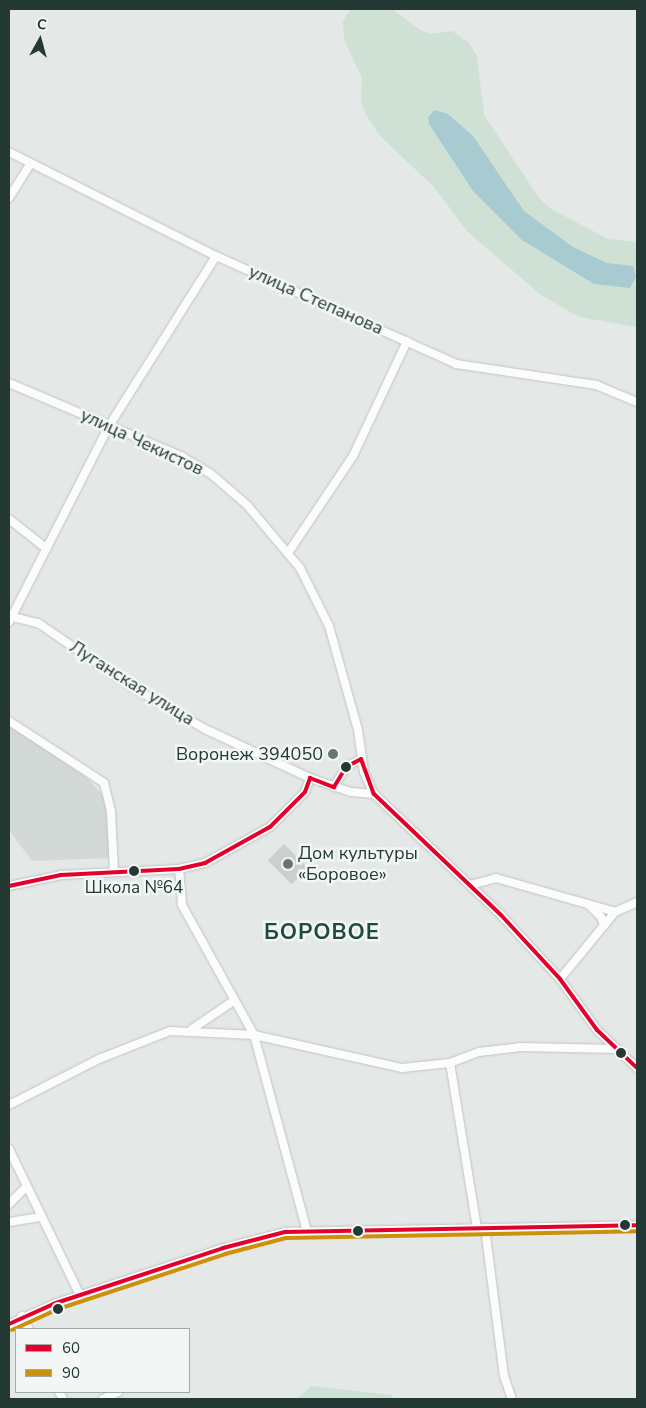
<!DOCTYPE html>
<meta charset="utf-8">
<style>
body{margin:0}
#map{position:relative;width:646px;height:1408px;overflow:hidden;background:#e4e8e6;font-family:"Nunito Sans",sans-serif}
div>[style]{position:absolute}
.built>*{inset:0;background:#d2d9d6}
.green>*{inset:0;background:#cfe0d4}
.water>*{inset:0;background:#a8cbd2}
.building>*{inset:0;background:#cbcfce;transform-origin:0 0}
.roads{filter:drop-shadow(0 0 1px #c1c5c3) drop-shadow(0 0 1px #c1c5c3)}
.minor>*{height:8px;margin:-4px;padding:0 4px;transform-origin:4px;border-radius:4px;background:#fbfcfb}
.tertiary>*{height:9px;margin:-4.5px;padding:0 4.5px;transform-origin:4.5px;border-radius:4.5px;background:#fbfcfb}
.bus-1>*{height:4px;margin:-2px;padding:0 2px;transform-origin:2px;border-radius:2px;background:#e4002b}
.bus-2>*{height:4px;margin:-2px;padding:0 2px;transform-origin:2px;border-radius:2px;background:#cd900a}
.dots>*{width:14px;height:14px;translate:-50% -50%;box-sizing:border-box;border:2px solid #f2f7f5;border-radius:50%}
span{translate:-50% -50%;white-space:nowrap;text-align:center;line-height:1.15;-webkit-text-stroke:5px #f2f7f5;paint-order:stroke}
.bus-label{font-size:17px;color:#243934}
.street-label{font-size:18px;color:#243934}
.poi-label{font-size:18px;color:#243934}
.right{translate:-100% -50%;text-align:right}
.left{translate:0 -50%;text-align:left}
.district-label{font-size:22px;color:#224941;font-weight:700;letter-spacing:1px}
.frame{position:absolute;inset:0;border:10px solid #243934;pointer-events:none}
.legend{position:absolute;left:15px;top:1328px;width:175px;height:65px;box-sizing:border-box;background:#f2f7f5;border:1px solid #a0aba8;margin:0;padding:6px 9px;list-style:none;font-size:15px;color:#243934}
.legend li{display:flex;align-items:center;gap:10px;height:25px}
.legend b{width:25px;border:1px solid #a0aba8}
.north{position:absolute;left:15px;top:15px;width:50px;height:50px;-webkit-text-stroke:4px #f2f7f5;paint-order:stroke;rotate:7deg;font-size:14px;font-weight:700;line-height:20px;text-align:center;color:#243934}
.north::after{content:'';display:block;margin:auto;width:18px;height:22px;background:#243934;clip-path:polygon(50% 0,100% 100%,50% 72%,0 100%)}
</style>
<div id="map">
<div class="built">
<div style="clip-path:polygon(9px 724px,85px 776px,105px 798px,110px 858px,32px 861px,9px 830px)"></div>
</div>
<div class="green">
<div style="clip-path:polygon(351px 9px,392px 9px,420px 30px,431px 34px,452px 31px,469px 43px,477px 56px,484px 115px,539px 198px,551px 209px,608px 239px,637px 242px,637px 327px,579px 317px,541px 295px,467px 231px,434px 187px,380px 136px,365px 113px,361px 101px,362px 78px,344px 40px,343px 21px)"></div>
<div style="clip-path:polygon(311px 1386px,391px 1395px,395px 1399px,297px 1399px)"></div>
</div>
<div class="water">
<div style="clip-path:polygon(435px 110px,448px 114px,473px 136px,524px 211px,573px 247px,607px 263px,633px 266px,636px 276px,630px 288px,594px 284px,522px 240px,473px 191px,429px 124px,428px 117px)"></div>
</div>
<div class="building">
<div style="left:284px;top:844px;width:34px;height:23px;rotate:45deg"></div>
</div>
<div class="roads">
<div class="minor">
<div style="left:9px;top:152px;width:232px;rotate:26.7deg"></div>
<div style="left:216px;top:256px;width:263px;rotate:24.2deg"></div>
<div style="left:456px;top:364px;width:142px;rotate:8.5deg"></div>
<div style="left:596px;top:385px;width:44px;rotate:22.5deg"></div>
<div style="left:9px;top:198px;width:39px;rotate:-58deg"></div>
<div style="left:9px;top:383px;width:187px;rotate:23deg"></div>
<div style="left:181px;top:456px;width:35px;rotate:31deg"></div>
<div style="left:211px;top:474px;width:48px;rotate:40.7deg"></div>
<div style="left:247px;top:505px;width:82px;rotate:49.9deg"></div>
<div style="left:300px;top:568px;width:65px;rotate:63.4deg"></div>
<div style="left:329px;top:626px;width:108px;rotate:74.4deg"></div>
<div style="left:358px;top:730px;width:42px;rotate:81.9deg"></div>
<div style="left:364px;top:772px;width:24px;rotate:66deg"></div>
<div style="left:9px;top:519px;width:48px;rotate:38.3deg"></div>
<div style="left:288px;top:553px;width:117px;rotate:-56.2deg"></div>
<div style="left:353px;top:456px;width:127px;rotate:-64.8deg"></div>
<div style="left:9px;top:616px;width:30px;rotate:14deg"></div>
<div style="left:38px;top:623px;width:114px;rotate:34.2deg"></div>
<div style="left:132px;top:687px;width:84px;rotate:29.9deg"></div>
<div style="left:205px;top:729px;width:116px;rotate:25deg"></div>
<div style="left:9px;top:622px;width:220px;rotate:-63deg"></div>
<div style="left:109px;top:426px;width:201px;rotate:-57.8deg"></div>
<div style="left:9px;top:721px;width:113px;rotate:33.1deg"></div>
<div style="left:104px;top:783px;width:30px;rotate:76deg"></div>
<div style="left:111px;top:812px;width:60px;rotate:87.1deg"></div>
<div style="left:334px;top:787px;width:23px;rotate:-59deg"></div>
<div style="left:346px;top:767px;width:17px;rotate:-28deg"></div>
<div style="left:179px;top:869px;width:36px;rotate:85deg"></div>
<div style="left:182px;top:905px;width:149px;rotate:61deg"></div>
<div style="left:254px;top:1035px;width:203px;rotate:74.9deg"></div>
<div style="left:470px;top:885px;width:27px;rotate:-15deg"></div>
<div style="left:496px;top:878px;width:124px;rotate:15.9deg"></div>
<div style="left:615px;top:912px;width:87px;rotate:129.4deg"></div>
<div style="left:9px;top:886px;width:53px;rotate:-11.9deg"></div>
<div style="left:61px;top:875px;width:118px;rotate:-2.9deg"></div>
<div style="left:179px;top:869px;width:27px;rotate:-13deg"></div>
<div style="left:205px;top:863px;width:74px;rotate:-29deg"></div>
<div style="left:270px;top:827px;width:49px;rotate:-45deg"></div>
<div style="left:305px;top:792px;width:15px;rotate:-70deg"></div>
<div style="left:310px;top:778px;width:43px;rotate:18.9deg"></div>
<div style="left:351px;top:792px;width:23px;rotate:5deg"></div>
<div style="left:374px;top:794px;width:175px;rotate:43.6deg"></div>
<div style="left:501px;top:915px;width:87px;rotate:47.3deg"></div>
<div style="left:560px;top:979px;width:63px;rotate:54deg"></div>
<div style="left:597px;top:1030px;width:55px;rotate:43.5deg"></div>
<div style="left:589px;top:905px;width:17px;rotate:45deg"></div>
<div style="left:601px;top:917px;width:9px;rotate:69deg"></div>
<div style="left:615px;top:912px;width:24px;rotate:-24deg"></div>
<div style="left:192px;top:1029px;width:48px;rotate:-34deg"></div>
<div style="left:450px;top:1063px;width:167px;rotate:80.7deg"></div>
<div style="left:9px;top:1105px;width:101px;rotate:-27.1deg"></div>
<div style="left:99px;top:1059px;width:76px;rotate:-21.5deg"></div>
<div style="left:170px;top:1031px;width:84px;rotate:2.7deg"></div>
<div style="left:254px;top:1035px;width:152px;rotate:12.6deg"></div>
<div style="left:402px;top:1068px;width:48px;rotate:-5.9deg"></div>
<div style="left:450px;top:1063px;width:31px;rotate:-21deg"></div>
<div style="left:479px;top:1052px;width:42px;rotate:-6.8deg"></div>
<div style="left:521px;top:1047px;width:96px;rotate:1.2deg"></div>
<div style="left:9px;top:1149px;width:162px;rotate:64.1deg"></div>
<div style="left:9px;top:1204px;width:24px;rotate:-45deg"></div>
<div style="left:9px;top:1222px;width:33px;rotate:-9deg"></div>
<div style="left:485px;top:1228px;width:149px;rotate:82.7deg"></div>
<div style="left:504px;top:1376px;width:24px;rotate:71deg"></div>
<div style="left:22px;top:1316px;width:15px;rotate:62deg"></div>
<div style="left:59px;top:1392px;width:8px;rotate:60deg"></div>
<div style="left:103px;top:1399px;width:17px;rotate:-25deg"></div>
</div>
<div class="tertiary">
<div style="left:9px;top:1324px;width:51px;rotate:-24.1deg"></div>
<div style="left:56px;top:1303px;width:176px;rotate:-18.2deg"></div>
<div style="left:223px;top:1248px;width:64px;rotate:-14.5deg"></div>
<div style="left:285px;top:1232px;width:352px;rotate:-1.1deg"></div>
</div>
</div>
<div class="bus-1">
<div style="left:9px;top:886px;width:53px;rotate:-11.9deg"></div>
<div style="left:61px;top:875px;width:118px;rotate:-2.9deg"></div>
<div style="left:179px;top:869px;width:27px;rotate:-13deg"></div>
<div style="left:205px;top:863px;width:74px;rotate:-29deg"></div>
<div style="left:270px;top:827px;width:49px;rotate:-45deg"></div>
<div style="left:305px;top:792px;width:15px;rotate:-70deg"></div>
<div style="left:310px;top:778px;width:26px;rotate:21deg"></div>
<div style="left:334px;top:787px;width:23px;rotate:-59deg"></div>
<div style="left:346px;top:767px;width:17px;rotate:-28deg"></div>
<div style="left:361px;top:759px;width:37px;rotate:70deg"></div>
<div style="left:374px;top:794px;width:175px;rotate:43.6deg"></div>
<div style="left:501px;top:915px;width:87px;rotate:47.3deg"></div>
<div style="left:560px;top:979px;width:63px;rotate:54deg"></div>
<div style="left:597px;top:1030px;width:55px;rotate:43.5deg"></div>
<div style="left:9px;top:1324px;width:51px;rotate:-24.1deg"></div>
<div style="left:56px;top:1303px;width:176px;rotate:-18.2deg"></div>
<div style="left:223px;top:1248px;width:64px;rotate:-14.5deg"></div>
<div style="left:285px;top:1232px;width:352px;rotate:-1.1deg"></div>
</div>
<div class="bus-2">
<div style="left:12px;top:1330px;width:51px;rotate:-24.5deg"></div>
<div style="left:58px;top:1309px;width:176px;rotate:-18.2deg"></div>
<div style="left:225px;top:1254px;width:63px;rotate:-14.7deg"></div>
<div style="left:286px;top:1238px;width:351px;rotate:-1.1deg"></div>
</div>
<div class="dots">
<div style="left:333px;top:754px;background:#677672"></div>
<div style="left:346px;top:767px;background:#243934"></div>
<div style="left:288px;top:864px;background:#677672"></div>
<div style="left:134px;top:871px;background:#243934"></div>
<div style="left:621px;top:1053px;background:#243934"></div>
<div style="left:625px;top:1225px;background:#243934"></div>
<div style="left:358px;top:1231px;background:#243934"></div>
<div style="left:58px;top:1309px;background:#243934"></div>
</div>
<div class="bus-label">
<span style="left:134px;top:888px">Школа №64</span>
</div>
<div class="street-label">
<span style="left:316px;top:300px;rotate:24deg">улица Степанова</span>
<span style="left:142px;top:442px;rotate:25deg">улица Чекистов</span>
<span style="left:132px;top:683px;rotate:32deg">Луганская улица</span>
</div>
<div class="poi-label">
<span class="right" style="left:323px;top:754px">Воронеж 394050</span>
<span class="left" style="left:298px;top:864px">Дом культуры<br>«Боровое»</span>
</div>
<div class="district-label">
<span style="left:322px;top:933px">БОРОВОЕ</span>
</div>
<div class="frame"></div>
<ul class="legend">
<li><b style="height:6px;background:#e4002b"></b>60</li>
<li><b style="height:6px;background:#cd900a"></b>90</li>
</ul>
<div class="north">С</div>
</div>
